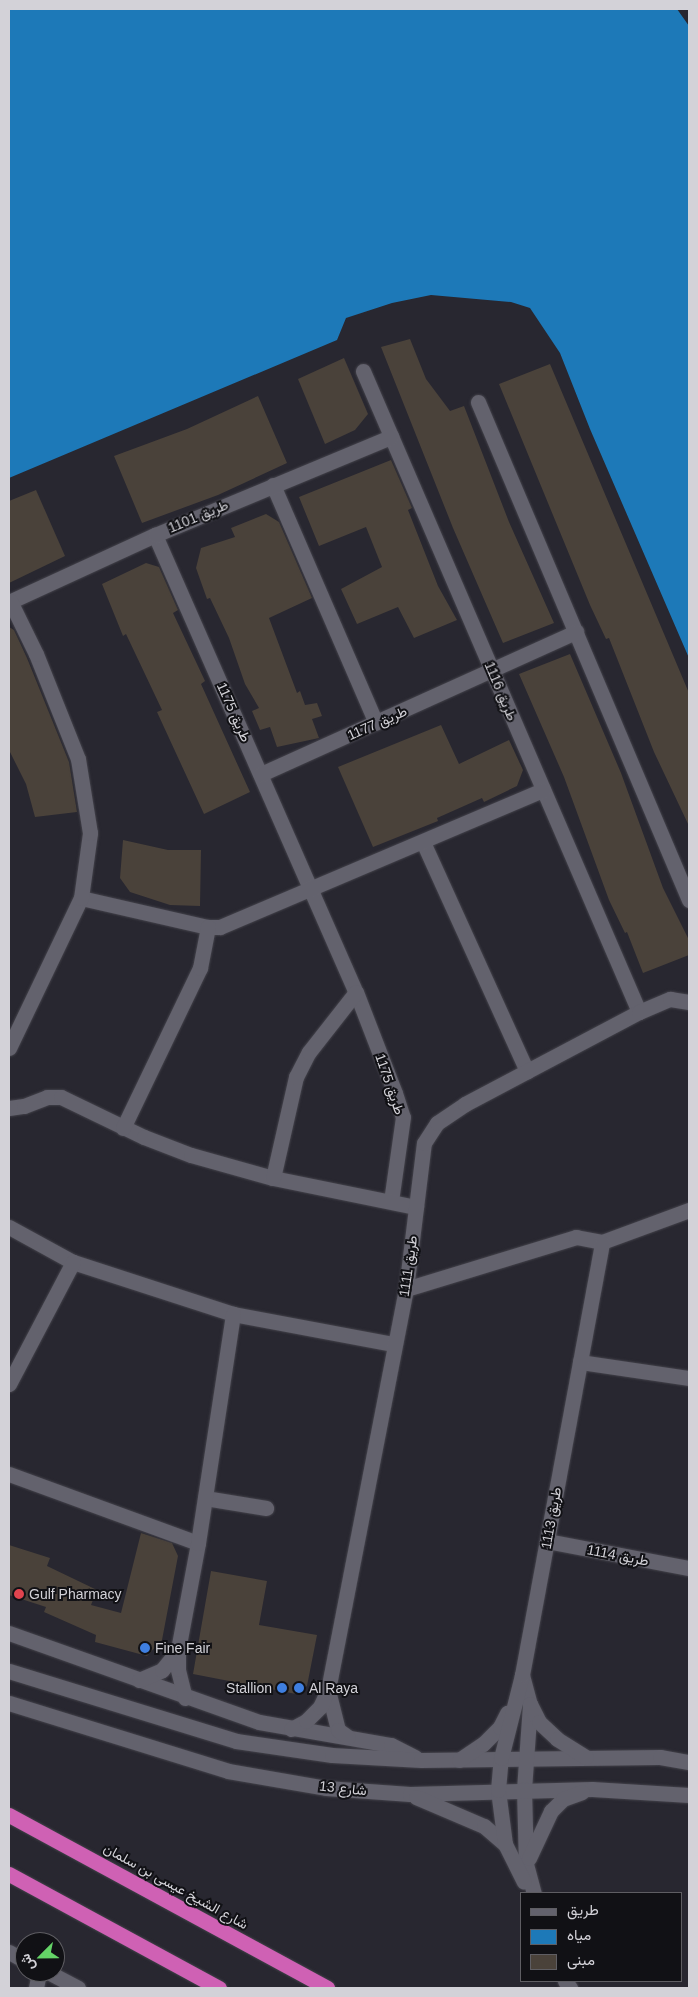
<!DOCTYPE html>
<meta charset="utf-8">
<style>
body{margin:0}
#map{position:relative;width:698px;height:1997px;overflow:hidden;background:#282730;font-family:Helvetica,Vazirmatn,sans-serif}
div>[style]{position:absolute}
.water>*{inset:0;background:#1d79b8}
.building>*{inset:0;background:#4a423a}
.roads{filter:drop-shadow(0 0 1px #43424a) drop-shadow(0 0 1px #43424a)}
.minor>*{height:15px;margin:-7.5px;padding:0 7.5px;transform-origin:7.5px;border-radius:7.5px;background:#63626d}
.highway>*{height:15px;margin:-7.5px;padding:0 7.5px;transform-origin:7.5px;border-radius:7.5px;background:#cf61b4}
.dots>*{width:14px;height:14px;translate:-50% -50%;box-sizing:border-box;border:2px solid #111115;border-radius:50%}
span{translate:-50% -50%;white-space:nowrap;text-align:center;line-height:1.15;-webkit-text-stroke:4px #111115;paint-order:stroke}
.street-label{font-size:14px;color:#d3d2d8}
.poi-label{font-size:14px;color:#d3d2d8}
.left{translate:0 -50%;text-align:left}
.right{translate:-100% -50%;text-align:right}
.frame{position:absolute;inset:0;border:10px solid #d3d2d8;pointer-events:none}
.legend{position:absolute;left:520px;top:1892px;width:162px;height:90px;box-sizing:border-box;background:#111115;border:1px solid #5f5e63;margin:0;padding:6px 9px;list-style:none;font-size:15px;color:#d3d2d8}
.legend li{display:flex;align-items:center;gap:10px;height:25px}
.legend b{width:25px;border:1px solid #5f5e63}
.north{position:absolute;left:15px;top:1932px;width:50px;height:50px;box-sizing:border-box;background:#111115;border:1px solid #5f5e63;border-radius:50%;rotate:247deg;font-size:14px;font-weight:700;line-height:20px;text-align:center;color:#d3d2d8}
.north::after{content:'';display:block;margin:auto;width:18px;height:22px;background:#64d467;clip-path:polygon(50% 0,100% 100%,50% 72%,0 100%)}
</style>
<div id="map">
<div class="water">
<div style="clip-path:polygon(9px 9px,677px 9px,689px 26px,689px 658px,590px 429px,560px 353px,530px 308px,511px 302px,431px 295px,392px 303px,346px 318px,337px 340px,9px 478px)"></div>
</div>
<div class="building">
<div style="clip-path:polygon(410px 339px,426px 379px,450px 411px,464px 406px,509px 522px,554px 623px,503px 643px,453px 528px,381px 347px)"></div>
<div style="clip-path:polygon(344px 358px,368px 414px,355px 430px,325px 444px,298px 379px)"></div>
<div style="clip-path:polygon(550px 364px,689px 693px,689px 826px,654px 752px,609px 638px,606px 639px,590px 605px,499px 384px)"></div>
<div style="clip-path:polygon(258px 396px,287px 463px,218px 495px,142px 523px,114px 456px,187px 429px)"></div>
<div style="clip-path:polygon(391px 460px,412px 508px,408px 510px,438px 586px,457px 620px,414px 638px,398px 607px,357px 624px,341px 589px,382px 567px,366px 527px,319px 546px,299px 497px)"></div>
<div style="clip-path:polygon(36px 490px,65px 556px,9px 583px,9px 501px)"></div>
<div style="clip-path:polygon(266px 514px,279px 522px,312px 598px,269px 618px,297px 693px,300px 691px,305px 705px,317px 703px,322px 716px,312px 719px,319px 738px,277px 747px,270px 727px,260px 730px,252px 711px,259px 708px,245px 684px,229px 638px,210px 598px,207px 599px,196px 568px,201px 548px,235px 537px,231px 528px)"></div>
<div style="clip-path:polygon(146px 563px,159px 567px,178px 610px,173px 613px,205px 681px,201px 684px,250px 792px,204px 814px,157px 712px,162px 710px,126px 634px,123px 636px,102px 584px)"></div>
<div style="clip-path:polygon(9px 627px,14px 630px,27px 658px,69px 762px,77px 812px,35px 817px,26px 784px,9px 750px)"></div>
<div style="clip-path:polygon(570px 654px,621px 773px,663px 888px,689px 940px,689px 955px,643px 973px,627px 932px,625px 933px,609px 900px,564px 777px,519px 674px)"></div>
<div style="clip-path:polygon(441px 725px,459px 764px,509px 740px,523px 770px,517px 786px,484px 802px,482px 798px,437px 818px,438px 821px,373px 847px,338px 767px)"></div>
<div style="clip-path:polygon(123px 840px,168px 850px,201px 850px,200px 906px,170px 905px,130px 892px,120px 878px)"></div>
<div style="clip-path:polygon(141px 1533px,172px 1543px,178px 1556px,162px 1640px,147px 1656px,95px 1642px,96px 1635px,44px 1612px,46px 1607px,9px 1595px,9px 1545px,50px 1558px,47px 1566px,97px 1590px,91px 1605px,121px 1613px)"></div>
<div style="clip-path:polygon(211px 1571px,267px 1581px,259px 1625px,317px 1635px,307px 1686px,296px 1694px,193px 1674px)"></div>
</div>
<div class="roads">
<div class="minor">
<div style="left:363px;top:371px;width:698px;rotate:66.7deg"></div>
<div style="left:478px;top:402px;width:541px;rotate:67.04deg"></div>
<div style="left:273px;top:485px;width:259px;rotate:66.6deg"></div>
<div style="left:155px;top:535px;width:499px;rotate:66.3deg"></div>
<div style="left:356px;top:992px;width:108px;rotate:68.9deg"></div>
<div style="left:395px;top:1093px;width:25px;rotate:72deg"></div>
<div style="left:403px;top:1117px;width:85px;rotate:98.1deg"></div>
<div style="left:9px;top:602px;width:161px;rotate:-24.7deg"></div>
<div style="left:155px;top:535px;width:256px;rotate:-22.6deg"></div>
<div style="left:261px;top:774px;width:346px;rotate:-24.3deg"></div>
<div style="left:423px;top:842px;width:252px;rotate:65.6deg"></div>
<div style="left:81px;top:898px;width:130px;rotate:12.9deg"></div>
<div style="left:208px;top:927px;width:12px"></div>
<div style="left:220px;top:927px;width:351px;rotate:-23deg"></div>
<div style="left:9px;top:1048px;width:166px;rotate:-64.4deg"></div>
<div style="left:81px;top:898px;width:66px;rotate:-82.1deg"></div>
<div style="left:90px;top:833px;width:75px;rotate:-99.2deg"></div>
<div style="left:78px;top:759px;width:113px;rotate:-111.8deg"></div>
<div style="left:36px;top:654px;width:59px;rotate:-116.1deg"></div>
<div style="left:9px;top:1108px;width:15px;rotate:-8deg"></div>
<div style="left:24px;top:1106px;width:25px;rotate:-21deg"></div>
<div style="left:47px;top:1097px;width:14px"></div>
<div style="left:61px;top:1097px;width:92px;rotate:25.7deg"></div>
<div style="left:144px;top:1137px;width:50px;rotate:21deg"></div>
<div style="left:191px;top:1155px;width:85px;rotate:15.7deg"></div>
<div style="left:273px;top:1178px;width:146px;rotate:11.5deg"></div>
<div style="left:123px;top:1128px;width:178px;rotate:-64.3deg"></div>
<div style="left:200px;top:968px;width:42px;rotate:-79deg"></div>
<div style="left:273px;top:1178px;width:104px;rotate:-77.2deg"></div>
<div style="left:296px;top:1077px;width:28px;rotate:-63deg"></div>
<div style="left:309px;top:1052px;width:76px;rotate:-51.9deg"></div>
<div style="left:9px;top:1227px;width:73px;rotate:28.7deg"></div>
<div style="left:73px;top:1262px;width:168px;rotate:18deg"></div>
<div style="left:233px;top:1314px;width:164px;rotate:10.6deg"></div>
<div style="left:406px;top:1289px;width:178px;rotate:-17deg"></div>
<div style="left:576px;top:1237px;width:26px;rotate:11deg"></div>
<div style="left:602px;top:1242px;width:93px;rotate:-20.2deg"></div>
<div style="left:580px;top:1362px;width:110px;rotate:8.4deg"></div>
<div style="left:9px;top:1384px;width:138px;rotate:-62.3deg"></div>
<div style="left:9px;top:1474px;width:201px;rotate:20.1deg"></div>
<div style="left:205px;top:1498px;width:62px;rotate:9.3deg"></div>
<div style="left:547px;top:1541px;width:145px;rotate:10.8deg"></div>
<div style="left:9px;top:1633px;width:265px;rotate:19.6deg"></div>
<div style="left:259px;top:1722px;width:134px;rotate:9.9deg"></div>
<div style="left:391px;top:1745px;width:27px;rotate:27deg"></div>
<div style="left:9px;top:1671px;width:238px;rotate:17.1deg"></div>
<div style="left:236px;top:1741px;width:97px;rotate:8.3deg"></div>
<div style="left:332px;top:1755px;width:89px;rotate:3.2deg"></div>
<div style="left:421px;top:1760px;width:239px;rotate:-0.7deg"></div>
<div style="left:660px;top:1757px;width:29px;rotate:10deg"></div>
<div style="left:522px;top:1675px;width:30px;rotate:75deg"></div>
<div style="left:530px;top:1704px;width:85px;rotate:94deg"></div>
<div style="left:524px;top:1789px;width:75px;rotate:88.5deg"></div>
<div style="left:526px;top:1864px;width:30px;rotate:75deg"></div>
<div style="left:139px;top:1680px;width:25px;rotate:-23deg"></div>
<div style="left:162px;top:1670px;width:26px;rotate:-51deg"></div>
<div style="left:328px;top:1690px;width:41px;rotate:76deg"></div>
<div style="left:338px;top:1730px;width:12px;rotate:35deg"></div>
<div style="left:185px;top:1698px;width:30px;rotate:-104deg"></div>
<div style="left:178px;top:1669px;width:19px;rotate:-90deg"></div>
<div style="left:178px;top:1650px;width:109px;rotate:-79.4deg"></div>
<div style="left:198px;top:1543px;width:232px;rotate:-81.3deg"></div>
<div style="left:9px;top:1703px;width:229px;rotate:17.2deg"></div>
<div style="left:228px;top:1771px;width:99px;rotate:9.8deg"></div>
<div style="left:326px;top:1788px;width:84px;rotate:4.1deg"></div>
<div style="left:410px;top:1794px;width:182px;rotate:-1.6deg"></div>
<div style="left:592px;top:1789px;width:97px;rotate:3.5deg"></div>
<div style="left:530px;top:1704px;width:20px;rotate:63deg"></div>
<div style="left:539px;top:1722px;width:25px;rotate:43deg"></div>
<div style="left:557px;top:1739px;width:34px;rotate:32deg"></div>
<div style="left:291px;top:1729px;width:17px;rotate:-28deg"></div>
<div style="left:306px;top:1721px;width:20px;rotate:-45deg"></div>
<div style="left:320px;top:1707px;width:19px;rotate:-65deg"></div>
<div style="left:328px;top:1690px;width:409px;rotate:-79deg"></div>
<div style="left:406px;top:1289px;width:147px;rotate:-83deg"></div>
<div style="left:424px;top:1143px;width:24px;rotate:-57deg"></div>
<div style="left:437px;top:1123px;width:34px;rotate:-34deg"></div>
<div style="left:465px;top:1104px;width:197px;rotate:-27.9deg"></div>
<div style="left:639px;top:1012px;width:34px;rotate:-23deg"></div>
<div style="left:670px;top:999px;width:19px;rotate:9deg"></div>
<div style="left:459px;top:1760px;width:29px;rotate:-34deg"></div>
<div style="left:483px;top:1744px;width:24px;rotate:-45deg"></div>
<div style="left:500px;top:1727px;width:16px;rotate:-63deg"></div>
<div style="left:416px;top:1797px;width:74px;rotate:23.1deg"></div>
<div style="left:484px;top:1826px;width:28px;rotate:41deg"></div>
<div style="left:505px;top:1844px;width:42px;rotate:63.4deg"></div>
<div style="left:505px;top:1844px;width:54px;rotate:-97.4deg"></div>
<div style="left:498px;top:1790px;width:32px;rotate:-85deg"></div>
<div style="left:501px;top:1758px;width:86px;rotate:-75.8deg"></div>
<div style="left:522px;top:1675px;width:440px;rotate:-79.5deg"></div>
<div style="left:529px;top:1858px;width:52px;rotate:-64.9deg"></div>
<div style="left:551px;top:1811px;width:17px;rotate:-45deg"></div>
<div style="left:563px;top:1799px;width:20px;rotate:-20deg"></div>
<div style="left:9px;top:1952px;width:18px;rotate:29deg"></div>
<div style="left:48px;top:1972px;width:34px;rotate:28deg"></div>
<div style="left:565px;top:1981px;width:9px;rotate:54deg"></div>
<div style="left:36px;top:1988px;width:16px;rotate:-79deg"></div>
</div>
<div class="highway">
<div style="left:9px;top:1815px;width:362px;rotate:28.5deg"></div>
<div style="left:9px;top:1874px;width:239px;rotate:28.5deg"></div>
</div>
</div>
<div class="dots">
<div style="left:19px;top:1594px;background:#e0444e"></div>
<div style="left:145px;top:1648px;background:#3f7fe0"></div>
<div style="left:282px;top:1688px;background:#3f7fe0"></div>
<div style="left:299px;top:1688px;background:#3f7fe0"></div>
</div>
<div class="street-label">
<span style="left:198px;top:516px;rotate:-23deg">طريق 1101</span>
<span style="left:501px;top:691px;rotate:67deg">طريق 1116</span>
<span style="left:234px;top:712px;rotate:66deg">طريق 1175</span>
<span style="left:377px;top:723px;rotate:-24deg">طريق 1177</span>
<span style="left:390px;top:1084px;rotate:71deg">طريق 1175</span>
<span style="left:408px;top:1266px;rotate:-82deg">طريق 1111</span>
<span style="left:551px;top:1518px;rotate:-80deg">طريق 1113</span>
<span style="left:618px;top:1555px;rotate:11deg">طريق 1114</span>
<span style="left:343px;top:1788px;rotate:6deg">شارع 13</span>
<span style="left:176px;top:1886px;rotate:29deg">شارع الشيخ عيسى بن سلمان</span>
</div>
<div class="poi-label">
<span class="left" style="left:29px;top:1594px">Gulf Pharmacy</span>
<span class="left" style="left:155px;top:1648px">Fine Fair</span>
<span class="right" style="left:272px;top:1688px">Stallion</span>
<span class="left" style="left:309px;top:1688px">Al Raya</span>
</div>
<div class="frame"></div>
<ul class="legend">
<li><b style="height:6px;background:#63626d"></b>طريق</li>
<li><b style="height:14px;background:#1d79b8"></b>مياه</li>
<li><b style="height:14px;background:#4a423a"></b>مبنى</li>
</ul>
<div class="north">ش</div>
</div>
